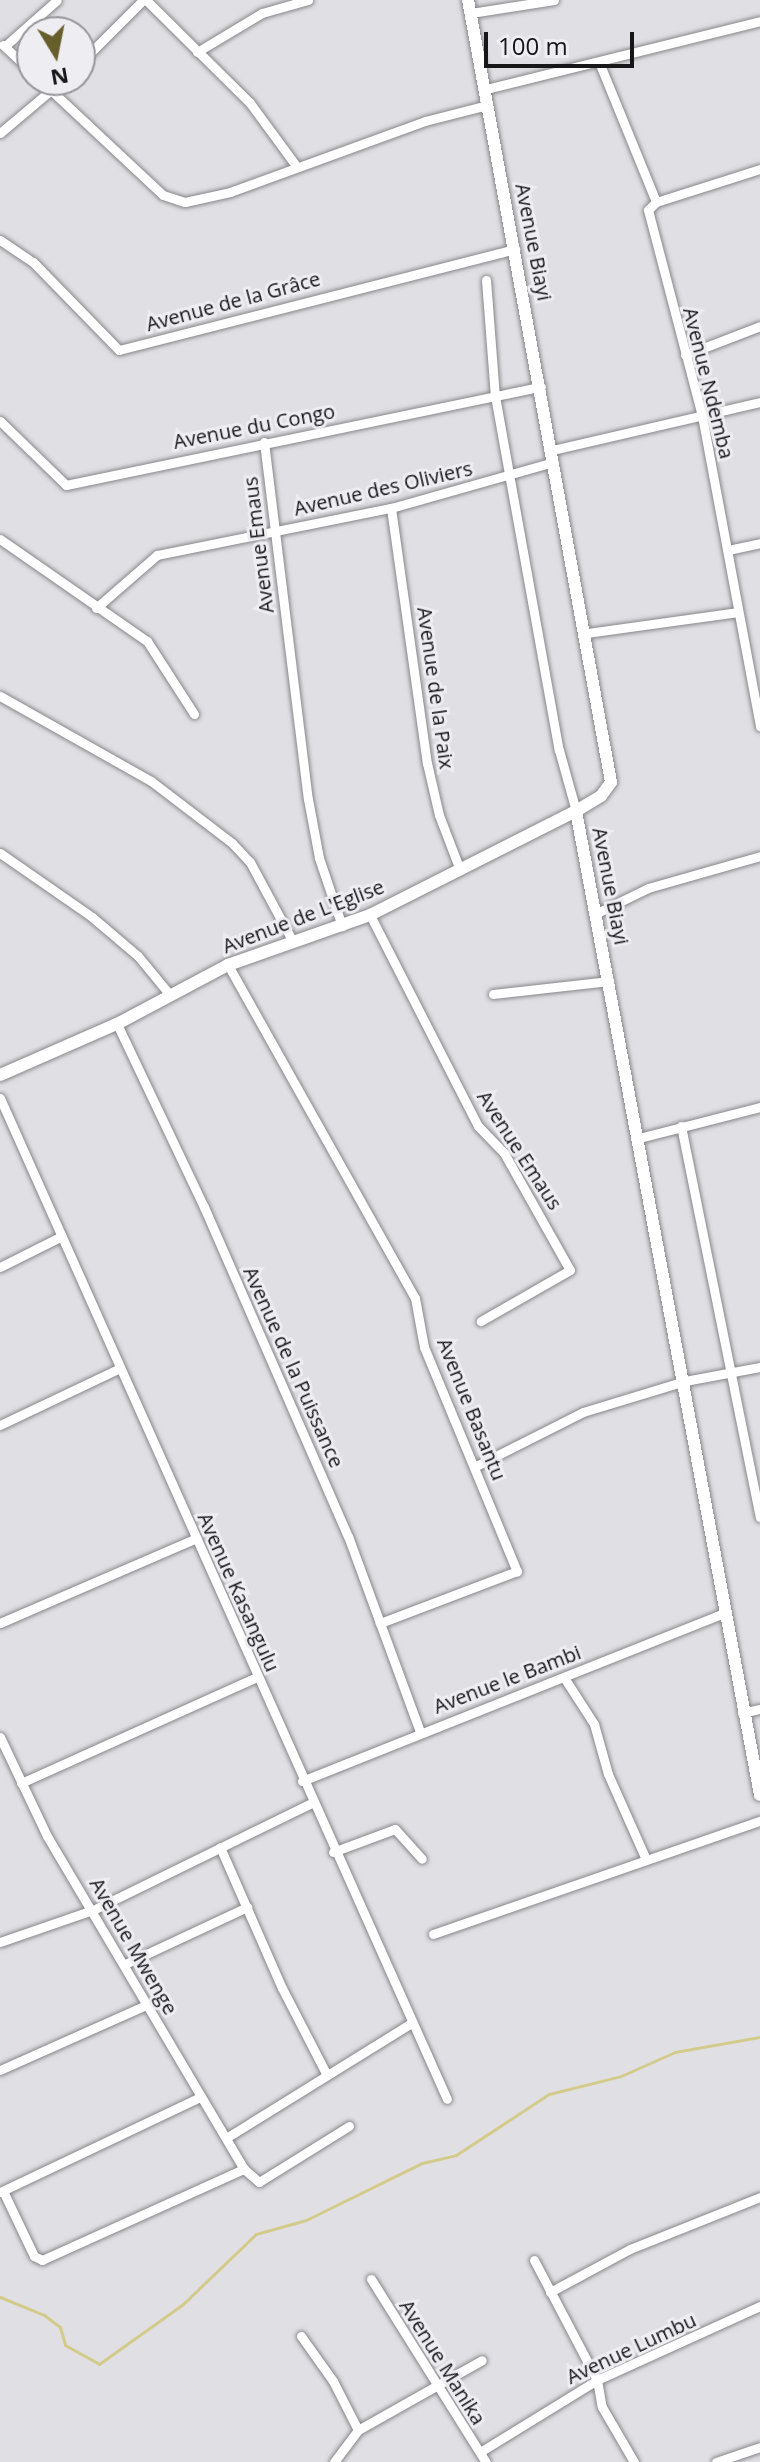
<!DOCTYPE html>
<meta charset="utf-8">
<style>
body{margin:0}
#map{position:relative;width:760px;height:2462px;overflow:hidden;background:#e0e0e4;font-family:"Open Sans",sans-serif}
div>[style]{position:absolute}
.stream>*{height:3px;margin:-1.5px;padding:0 1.5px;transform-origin:1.5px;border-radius:1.5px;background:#d3cb8b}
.roads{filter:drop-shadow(0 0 2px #87878b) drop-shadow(0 0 2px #87878b)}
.street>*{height:9px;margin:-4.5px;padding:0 4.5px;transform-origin:4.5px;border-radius:4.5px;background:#fff}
.secondary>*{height:12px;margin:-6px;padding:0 6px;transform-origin:6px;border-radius:6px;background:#fff}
span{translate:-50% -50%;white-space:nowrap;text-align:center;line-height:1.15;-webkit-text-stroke:6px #ededf2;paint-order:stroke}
.street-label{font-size:20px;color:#171719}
.north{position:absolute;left:16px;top:16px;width:80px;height:80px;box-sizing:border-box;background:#ededf2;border:2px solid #97979b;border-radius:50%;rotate:170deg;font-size:22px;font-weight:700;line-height:32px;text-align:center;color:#171719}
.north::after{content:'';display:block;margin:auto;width:28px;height:36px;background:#665f2c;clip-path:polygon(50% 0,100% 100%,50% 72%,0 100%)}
.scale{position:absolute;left:484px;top:32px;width:150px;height:36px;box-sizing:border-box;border:4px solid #171719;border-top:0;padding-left:10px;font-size:24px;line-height:28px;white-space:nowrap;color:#171719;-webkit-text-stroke:6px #ededf2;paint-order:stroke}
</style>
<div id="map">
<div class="stream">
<div style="left:0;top:2297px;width:48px;rotate:22.2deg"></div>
<div style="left:44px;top:2315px;width:20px;rotate:37deg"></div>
<div style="left:60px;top:2327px;width:19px;rotate:74deg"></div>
<div style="left:65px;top:2345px;width:39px;rotate:29deg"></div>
<div style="left:99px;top:2364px;width:103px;rotate:-35.5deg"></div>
<div style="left:183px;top:2304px;width:101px;rotate:-43.8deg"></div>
<div style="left:256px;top:2234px;width:52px;rotate:-15.6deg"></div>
<div style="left:306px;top:2220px;width:129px;rotate:-26.2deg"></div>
<div style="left:422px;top:2163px;width:35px;rotate:-13deg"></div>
<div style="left:456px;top:2155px;width:111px;rotate:-33.3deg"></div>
<div style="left:549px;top:2094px;width:74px;rotate:-14deg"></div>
<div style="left:621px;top:2076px;width:59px;rotate:-24deg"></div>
<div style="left:675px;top:2052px;width:86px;rotate:-10deg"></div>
</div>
<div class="roads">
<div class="street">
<div style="left:146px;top:0;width:146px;rotate:44.7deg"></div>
<div style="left:250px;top:103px;width:79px;rotate:53.7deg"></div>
<div style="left:471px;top:13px;width:84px;rotate:-8.9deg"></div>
<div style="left:3px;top:45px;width:40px;rotate:43deg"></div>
<div style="left:5px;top:46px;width:69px;rotate:-41.5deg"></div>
<div style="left:197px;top:52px;width:76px;rotate:-31deg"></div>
<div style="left:262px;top:13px;width:48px;rotate:-15.8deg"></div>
<div style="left:599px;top:62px;width:151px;rotate:67.8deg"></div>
<div style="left:80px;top:63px;width:89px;rotate:-45deg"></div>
<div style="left:40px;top:80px;width:168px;rotate:43.1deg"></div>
<div style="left:163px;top:195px;width:23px;rotate:18deg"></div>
<div style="left:185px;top:202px;width:46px;rotate:-12.5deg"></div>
<div style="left:230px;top:192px;width:208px;rotate:-20deg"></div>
<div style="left:425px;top:121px;width:65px;rotate:-14.3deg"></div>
<div style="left:486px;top:89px;width:282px;rotate:-13.9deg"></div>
<div style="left:0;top:133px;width:82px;rotate:-40.1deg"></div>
<div style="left:760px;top:169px;width:109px;rotate:162.4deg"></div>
<div style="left:656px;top:202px;width:11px;rotate:135deg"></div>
<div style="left:648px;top:210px;width:213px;rotate:75.3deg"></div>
<div style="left:702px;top:416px;width:316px;rotate:79.4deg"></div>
<div style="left:0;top:240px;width:40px;rotate:34deg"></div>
<div style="left:33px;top:262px;width:123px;rotate:45.7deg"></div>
<div style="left:119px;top:350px;width:409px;rotate:-14.3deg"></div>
<div style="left:486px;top:280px;width:116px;rotate:85.6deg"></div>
<div style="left:495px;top:396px;width:360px;rotate:79.8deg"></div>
<div style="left:559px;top:750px;width:63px;rotate:74.4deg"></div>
<div style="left:685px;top:355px;width:80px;rotate:-21.1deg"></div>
<div style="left:0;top:421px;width:92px;rotate:44.1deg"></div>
<div style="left:66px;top:485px;width:485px;rotate:-11.7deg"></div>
<div style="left:264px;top:442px;width:360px;rotate:83deg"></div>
<div style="left:308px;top:799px;width:60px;rotate:79.4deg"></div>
<div style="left:319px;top:858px;width:72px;rotate:71.3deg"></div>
<div style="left:552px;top:450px;width:213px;rotate:-13deg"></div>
<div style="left:391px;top:508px;width:258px;rotate:82deg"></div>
<div style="left:427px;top:763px;width:53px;rotate:77deg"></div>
<div style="left:439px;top:815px;width:59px;rotate:69.1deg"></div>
<div style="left:0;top:539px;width:179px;rotate:34.8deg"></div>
<div style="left:147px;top:641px;width:87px;rotate:57.2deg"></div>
<div style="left:728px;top:550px;width:33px;rotate:-12deg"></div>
<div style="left:96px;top:608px;width:81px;rotate:-41deg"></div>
<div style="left:157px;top:555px;width:239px;rotate:-11.4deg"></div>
<div style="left:391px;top:508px;width:169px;rotate:-15.8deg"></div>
<div style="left:587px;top:633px;width:152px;rotate:-7.9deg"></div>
<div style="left:0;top:696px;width:173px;rotate:29.4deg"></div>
<div style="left:151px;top:781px;width:102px;rotate:37.4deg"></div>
<div style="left:232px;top:843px;width:26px;rotate:47deg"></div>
<div style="left:250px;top:862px;width:89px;rotate:61.7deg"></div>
<div style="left:0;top:853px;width:112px;rotate:34.8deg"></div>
<div style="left:92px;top:917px;width:60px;rotate:40.3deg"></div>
<div style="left:138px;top:956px;width:50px;rotate:50.6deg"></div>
<div style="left:597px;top:913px;width:57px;rotate:-26.1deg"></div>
<div style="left:648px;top:888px;width:116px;rotate:-15.9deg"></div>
<div style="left:370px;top:915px;width:237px;rotate:62.9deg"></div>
<div style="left:478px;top:1126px;width:37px;rotate:46deg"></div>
<div style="left:504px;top:1153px;width:134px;rotate:60.6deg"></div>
<div style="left:570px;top:1270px;width:103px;rotate:150.2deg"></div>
<div style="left:228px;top:965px;width:382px;rotate:60.7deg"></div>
<div style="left:415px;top:1298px;width:50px;rotate:79.6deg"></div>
<div style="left:424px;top:1347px;width:243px;rotate:67.5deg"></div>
<div style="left:517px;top:1571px;width:147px;rotate:159.2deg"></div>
<div style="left:493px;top:994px;width:117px;rotate:-6.4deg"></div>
<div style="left:117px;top:1024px;width:203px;rotate:64.6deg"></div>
<div style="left:204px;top:1207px;width:359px;rotate:66.4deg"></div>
<div style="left:348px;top:1536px;width:209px;rotate:69.8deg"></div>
<div style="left:0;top:1098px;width:1096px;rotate:65.94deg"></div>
<div style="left:681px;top:1126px;width:399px;rotate:78.6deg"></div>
<div style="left:639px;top:1138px;width:125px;rotate:-14.4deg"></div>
<div style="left:0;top:1267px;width:69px;rotate:-26.6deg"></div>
<div style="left:0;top:1425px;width:133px;rotate:-25.4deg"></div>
<div style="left:476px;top:1466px;width:120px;rotate:-26.8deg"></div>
<div style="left:583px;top:1412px;width:107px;rotate:-16.9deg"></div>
<div style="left:685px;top:1381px;width:76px;rotate:-10.6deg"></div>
<div style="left:0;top:1623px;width:214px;rotate:-23.4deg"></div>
<div style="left:565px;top:1679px;width:54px;rotate:57.2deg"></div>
<div style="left:594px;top:1724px;width:52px;rotate:74.4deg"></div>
<div style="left:608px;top:1774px;width:91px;rotate:66deg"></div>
<div style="left:742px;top:1713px;width:18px;rotate:-13deg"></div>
<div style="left:0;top:1737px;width:110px;rotate:64.6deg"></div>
<div style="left:47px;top:1836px;width:387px;rotate:59.4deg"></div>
<div style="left:244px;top:2169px;width:20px;rotate:41deg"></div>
<div style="left:259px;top:2182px;width:106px;rotate:-31.9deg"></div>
<div style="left:302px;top:1781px;width:456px;rotate:-21.7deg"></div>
<div style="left:21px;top:1783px;width:259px;rotate:-24.2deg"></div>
<div style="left:220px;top:1847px;width:154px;rotate:66.3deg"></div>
<div style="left:282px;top:1988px;width:98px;rotate:62.7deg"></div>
<div style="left:333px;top:1852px;width:66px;rotate:-20.4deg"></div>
<div style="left:395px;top:1829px;width:40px;rotate:48deg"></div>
<div style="left:433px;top:1934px;width:346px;rotate:-19.1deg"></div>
<div style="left:0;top:1942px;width:98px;rotate:-19deg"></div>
<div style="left:93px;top:1910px;width:243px;rotate:-26.1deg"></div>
<div style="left:125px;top:1964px;width:135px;rotate:-25deg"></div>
<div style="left:0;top:2070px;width:162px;rotate:-24deg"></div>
<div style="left:226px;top:2138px;width:216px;rotate:-31.8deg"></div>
<div style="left:3px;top:2191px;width:72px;rotate:64.5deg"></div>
<div style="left:34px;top:2256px;width:9px;rotate:27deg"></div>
<div style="left:42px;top:2260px;width:222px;rotate:-24.3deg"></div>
<div style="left:0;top:2192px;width:221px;rotate:-25.4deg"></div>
<div style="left:534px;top:2260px;width:136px;rotate:62.3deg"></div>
<div style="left:597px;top:2380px;width:27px;rotate:80deg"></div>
<div style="left:602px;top:2407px;width:64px;rotate:59.8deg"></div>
<div style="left:371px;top:2279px;width:216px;rotate:57.9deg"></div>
<div style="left:550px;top:2292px;width:91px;rotate:-28.3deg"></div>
<div style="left:630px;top:2249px;width:140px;rotate:-21.8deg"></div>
<div style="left:301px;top:2336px;width:55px;rotate:54.6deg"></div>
<div style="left:333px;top:2381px;width:55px;rotate:63deg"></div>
<div style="left:480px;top:2452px;width:137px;rotate:-31.6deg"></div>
<div style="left:597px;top:2380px;width:179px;rotate:-24.4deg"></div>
<div style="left:334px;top:2462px;width:40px;rotate:-53deg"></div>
<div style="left:358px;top:2430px;width:142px;rotate:-29.4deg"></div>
<div style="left:716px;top:2462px;width:46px;rotate:-18.8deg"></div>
</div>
<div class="secondary">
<div style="left:576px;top:811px;width:1001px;rotate:79.41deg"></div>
<div style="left:0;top:1075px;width:128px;rotate:-23.6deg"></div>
<div style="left:117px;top:1024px;width:126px;rotate:-28deg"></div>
<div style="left:228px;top:965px;width:151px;rotate:-19.4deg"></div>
<div style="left:370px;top:915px;width:231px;rotate:-26.8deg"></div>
<div style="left:576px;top:811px;width:29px;rotate:-31deg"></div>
<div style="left:601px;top:796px;width:17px;rotate:-54deg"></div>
<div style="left:611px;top:782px;width:795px;rotate:-100.36deg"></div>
</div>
</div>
<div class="street-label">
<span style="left:534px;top:242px;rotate:79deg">Avenue Biayi</span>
<span style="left:233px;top:301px;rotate:-15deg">Avenue de la Grâce</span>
<span style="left:709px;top:383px;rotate:76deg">Avenue Ndemba</span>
<span style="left:254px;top:426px;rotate:-11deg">Avenue du Congo</span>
<span style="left:383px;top:488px;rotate:-13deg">Avenue des Oliviers</span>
<span style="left:258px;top:545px;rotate:-97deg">Avenue Emaus</span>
<span style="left:436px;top:688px;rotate:82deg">Avenue de la Paix</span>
<span style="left:611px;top:886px;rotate:79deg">Avenue Biayi</span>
<span style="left:303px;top:916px;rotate:-21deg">Avenue de L'Eglise</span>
<span style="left:520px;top:1150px;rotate:57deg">Avenue Emaus</span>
<span style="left:294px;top:1367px;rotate:66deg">Avenue de la Puissance</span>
<span style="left:472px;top:1409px;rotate:68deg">Avenue Basantu</span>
<span style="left:239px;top:1592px;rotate:66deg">Avenue Kasangulu</span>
<span style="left:507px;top:1679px;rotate:-21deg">Avenue le Bambi</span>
<span style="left:134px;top:1946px;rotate:60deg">Avenue Mwenge</span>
<span style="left:631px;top:2348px;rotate:-25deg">Avenue Lumbu</span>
<span style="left:443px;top:2362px;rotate:58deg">Avenue Manika</span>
</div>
<div class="north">N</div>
<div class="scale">100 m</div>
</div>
